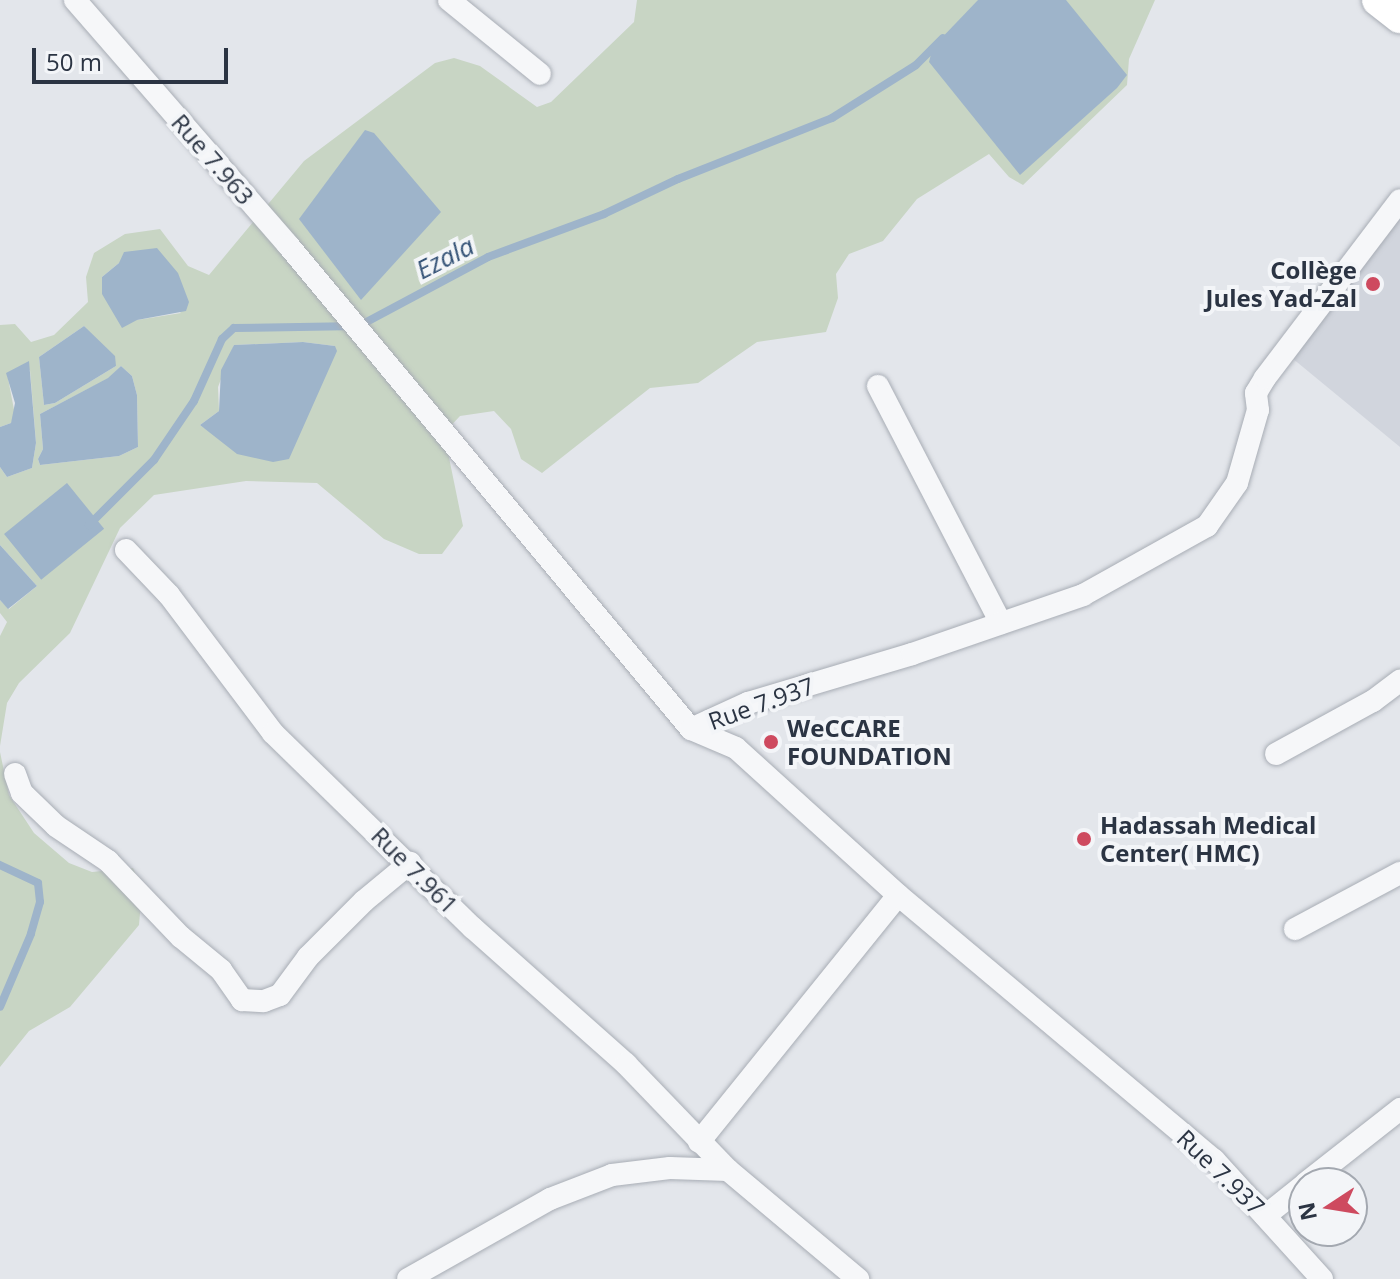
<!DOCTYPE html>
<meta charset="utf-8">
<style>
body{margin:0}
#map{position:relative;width:1400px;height:1279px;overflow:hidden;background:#e3e6eb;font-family:"Open Sans",sans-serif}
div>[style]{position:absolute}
.built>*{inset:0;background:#d1d5dd}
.green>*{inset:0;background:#c8d5c4}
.water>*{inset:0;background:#9eb4ca;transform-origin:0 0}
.stream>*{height:8px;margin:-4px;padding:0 4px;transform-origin:4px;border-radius:4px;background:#9eb4ca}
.roads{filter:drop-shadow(0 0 2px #a8adb5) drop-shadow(0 0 2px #a8adb5)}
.street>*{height:22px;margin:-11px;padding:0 11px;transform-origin:11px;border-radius:11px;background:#f6f7f9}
.secondary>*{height:32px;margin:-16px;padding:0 16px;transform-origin:16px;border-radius:16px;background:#fff}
.dots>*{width:22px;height:22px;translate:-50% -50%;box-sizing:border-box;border:4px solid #f3f5f8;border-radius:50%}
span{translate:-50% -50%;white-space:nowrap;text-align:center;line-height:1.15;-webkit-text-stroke:8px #f3f5f8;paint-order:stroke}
.street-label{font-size:24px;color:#2b3443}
.poi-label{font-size:24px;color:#2b3443;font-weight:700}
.right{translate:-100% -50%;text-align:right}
.left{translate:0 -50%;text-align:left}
.water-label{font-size:26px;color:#355377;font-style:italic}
.north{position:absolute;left:1288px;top:1167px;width:80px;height:80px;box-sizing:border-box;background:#f3f5f8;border:2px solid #a3a8b0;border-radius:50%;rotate:258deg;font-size:22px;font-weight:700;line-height:32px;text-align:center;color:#2b3443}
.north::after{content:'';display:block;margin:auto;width:28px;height:36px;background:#ce4a5f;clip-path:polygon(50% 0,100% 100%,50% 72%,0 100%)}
.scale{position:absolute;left:32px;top:48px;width:196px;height:36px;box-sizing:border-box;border:4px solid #2b3443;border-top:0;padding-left:10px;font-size:24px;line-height:28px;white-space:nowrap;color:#2b3443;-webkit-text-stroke:6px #f3f5f8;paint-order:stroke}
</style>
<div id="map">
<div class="built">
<div style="clip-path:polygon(1400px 210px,1400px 447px,1292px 358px)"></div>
</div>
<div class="green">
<div style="clip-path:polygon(evenodd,637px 0,1155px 0,1129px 59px,1127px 85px,1023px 185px,1009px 177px,989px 154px,917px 199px,883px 241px,849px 254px,836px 274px,838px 298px,826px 332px,757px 342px,698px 383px,650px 388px,542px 473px,521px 459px,511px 429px,494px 411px,460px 416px,444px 433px,463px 526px,442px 554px,419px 554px,384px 539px,317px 483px,246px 481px,154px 495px,120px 528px,70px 633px,19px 683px,7px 703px,0 746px,0 636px,7px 622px,0 613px,0 600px,9px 609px,37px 586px,0 545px,0 467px,7px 477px,32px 468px,36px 443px,30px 370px,7px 373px,15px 415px,11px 423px,0 427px,0 325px,15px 324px,31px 342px,54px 335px,88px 302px,86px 277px,94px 253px,125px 234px,160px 229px,188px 266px,209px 275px,304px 161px,435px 63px,454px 58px,480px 66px,537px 107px,551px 102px,634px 22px,637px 0,119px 263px,181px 313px,137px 320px,102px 277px,119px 263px,637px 0,84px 326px,116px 366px,55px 403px,44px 405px,39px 357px,84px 326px,637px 0,303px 342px,335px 346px,219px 438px,200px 425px,219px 411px,218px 387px,234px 345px,303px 342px,637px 0,121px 366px,132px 376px,137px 395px,138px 447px,119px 456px,40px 465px,38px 459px,43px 449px,40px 414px,109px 378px,121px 366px)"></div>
<div style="clip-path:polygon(0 752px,9px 795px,34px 833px,69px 863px,92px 872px,133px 868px,142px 889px,139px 925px,70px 1007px,29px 1031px,0 1067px)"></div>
</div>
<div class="water">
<div style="clip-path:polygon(978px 0,1066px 0,1127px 75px,1117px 88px,1020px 175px,929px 62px,933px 47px)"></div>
<div style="clip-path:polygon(365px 130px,374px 133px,441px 212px,361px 300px,299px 219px)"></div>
<div style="clip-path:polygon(157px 248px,178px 273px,189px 302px,186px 311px,137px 320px,122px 328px,102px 294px,102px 277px,119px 263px,124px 252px)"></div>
<div style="clip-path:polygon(84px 326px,115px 356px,116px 366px,55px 403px,44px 405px,39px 357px)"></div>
<div style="clip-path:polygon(303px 342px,335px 346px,337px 351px,289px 459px,273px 462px,237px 454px,200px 425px,219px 411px,221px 370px,234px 345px)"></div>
<div style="clip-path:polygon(29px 361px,36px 443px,32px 468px,7px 477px,0 467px,0 427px,11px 423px,15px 403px,6px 373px)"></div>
<div style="clip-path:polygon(121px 366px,132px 376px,137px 395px,138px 447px,119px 456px,40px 465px,38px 459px,43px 449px,40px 414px,108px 378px)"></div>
<div style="left:67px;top:483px;width:59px;height:81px;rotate:51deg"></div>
<div style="clip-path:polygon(0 545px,37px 586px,8px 609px,0 600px)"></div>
</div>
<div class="stream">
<div style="left:89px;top:525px;width:92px;rotate:-45deg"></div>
<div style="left:154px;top:460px;width:71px;rotate:-55.9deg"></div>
<div style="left:194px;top:401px;width:68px;rotate:-65.7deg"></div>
<div style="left:222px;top:339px;width:16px;rotate:-43deg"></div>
<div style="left:234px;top:328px;width:125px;rotate:-0.9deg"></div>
<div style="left:359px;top:326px;width:146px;rotate:-28.1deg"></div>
<div style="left:488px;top:257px;width:124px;rotate:-20.3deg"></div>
<div style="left:604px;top:214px;width:82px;rotate:-25.3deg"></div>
<div style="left:678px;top:179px;width:166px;rotate:-21.6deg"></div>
<div style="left:832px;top:118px;width:99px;rotate:-32.2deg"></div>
<div style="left:916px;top:65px;width:38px;rotate:-45deg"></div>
<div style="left:0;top:865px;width:42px;rotate:25.3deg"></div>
<div style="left:38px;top:883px;width:19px;rotate:84deg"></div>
<div style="left:40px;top:902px;width:33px;rotate:106deg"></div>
<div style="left:31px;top:934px;width:79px;rotate:113deg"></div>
</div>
<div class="roads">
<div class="street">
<div style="left:75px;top:0;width:325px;rotate:49deg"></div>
<div style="left:288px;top:245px;width:630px;rotate:50.22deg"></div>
<div style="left:449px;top:0;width:117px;rotate:39.1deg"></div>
<div style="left:878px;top:386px;width:267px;rotate:62.6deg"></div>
<div style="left:126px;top:550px;width:62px;rotate:46.3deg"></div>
<div style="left:169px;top:595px;width:173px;rotate:53deg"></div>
<div style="left:273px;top:733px;width:279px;rotate:44.3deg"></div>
<div style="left:473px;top:928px;width:205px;rotate:41.6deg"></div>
<div style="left:626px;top:1064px;width:147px;rotate:46.1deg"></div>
<div style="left:728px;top:1170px;width:170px;rotate:40deg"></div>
<div style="left:1276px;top:754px;width:111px;rotate:-28.7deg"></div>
<div style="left:1373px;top:701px;width:34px;rotate:-37deg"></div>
<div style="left:15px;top:774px;width:20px;rotate:70deg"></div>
<div style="left:22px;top:793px;width:47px;rotate:44.1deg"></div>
<div style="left:56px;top:826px;width:63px;rotate:33.9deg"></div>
<div style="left:108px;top:861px;width:105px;rotate:46.2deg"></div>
<div style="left:181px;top:937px;width:52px;rotate:39.5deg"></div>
<div style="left:221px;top:970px;width:37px;rotate:55deg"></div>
<div style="left:242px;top:1000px;width:22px;rotate:3deg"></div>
<div style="left:264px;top:1001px;width:17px;rotate:-21deg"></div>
<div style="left:280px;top:995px;width:47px;rotate:-53.6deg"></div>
<div style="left:308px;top:957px;width:79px;rotate:-45deg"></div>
<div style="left:364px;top:901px;width:60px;rotate:-39.6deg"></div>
<div style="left:1295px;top:929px;width:119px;rotate:-28.1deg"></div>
<div style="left:699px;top:1142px;width:317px;rotate:-51.1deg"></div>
<div style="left:1306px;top:1183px;width:120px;rotate:-38.2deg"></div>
<div style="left:1265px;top:1216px;width:50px;rotate:-38.5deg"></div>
<div style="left:408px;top:1279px;width:163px;rotate:-29.4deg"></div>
<div style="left:550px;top:1199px;width:66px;rotate:-21.2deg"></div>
<div style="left:612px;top:1175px;width:58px;rotate:-6.9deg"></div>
<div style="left:670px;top:1168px;width:58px;rotate:2deg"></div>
<div style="left:1322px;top:1279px;width:161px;rotate:-132.2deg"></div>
<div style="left:1214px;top:1160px;width:412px;rotate:-140deg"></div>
<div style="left:898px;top:895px;width:219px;rotate:-137.8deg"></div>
<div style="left:736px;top:748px;width:49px;rotate:-157.1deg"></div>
<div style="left:691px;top:729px;width:63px;rotate:-24.5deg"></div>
<div style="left:748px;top:703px;width:171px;rotate:-16.6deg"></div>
<div style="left:912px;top:654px;width:181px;rotate:-19deg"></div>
<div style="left:1083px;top:595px;width:142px;rotate:-29.1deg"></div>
<div style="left:1207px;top:526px;width:52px;rotate:-55.1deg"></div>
<div style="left:1237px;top:483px;width:76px;rotate:-74deg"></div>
<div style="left:1258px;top:410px;width:17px;rotate:-97deg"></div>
<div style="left:1256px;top:393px;width:17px;rotate:-59deg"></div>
<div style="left:1265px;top:378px;width:223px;rotate:-52.8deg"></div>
</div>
<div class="secondary">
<div style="left:1378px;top:0;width:28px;rotate:38deg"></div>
</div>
</div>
<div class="dots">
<div style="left:1373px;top:284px;background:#ce4a5f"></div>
<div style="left:771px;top:742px;background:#ce4a5f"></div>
<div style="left:1084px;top:839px;background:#ce4a5f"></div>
</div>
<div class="street-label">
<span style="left:213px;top:159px;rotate:49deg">Rue 7.963</span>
<span style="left:761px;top:703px;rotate:-20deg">Rue 7.937</span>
<span style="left:415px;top:870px;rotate:45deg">Rue 7.961</span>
<span style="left:1221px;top:1172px;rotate:44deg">Rue 7.937</span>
</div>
<div class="poi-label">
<span class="right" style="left:1357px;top:284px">Collège<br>Jules Yad-Zal</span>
<span class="left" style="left:787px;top:742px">WeCCARE<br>FOUNDATION</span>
<span class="left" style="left:1100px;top:839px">Hadassah Medical<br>Center( HMC)</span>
</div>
<div class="water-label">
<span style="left:445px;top:258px;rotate:-27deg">Ezala</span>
</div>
<div class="north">N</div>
<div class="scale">50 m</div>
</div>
